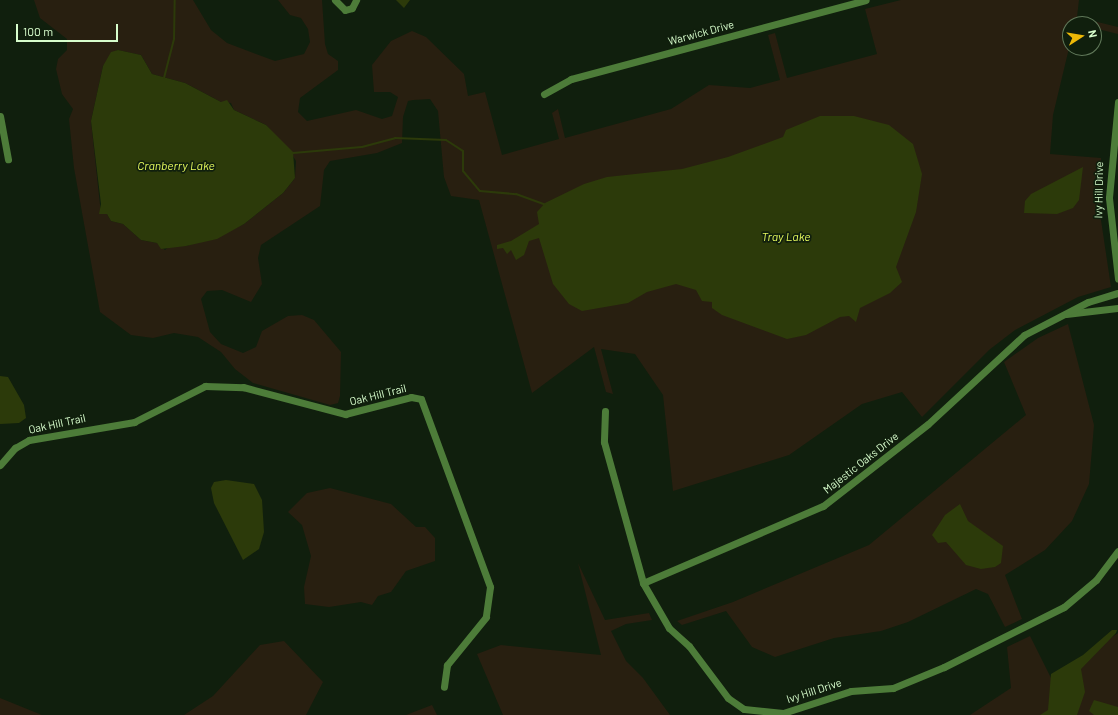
<!DOCTYPE html>
<style>
body{margin:0}
#map{position:relative;width:1118px;height:715px;overflow:hidden;background:#101f0d;font-family:Barlow,sans-serif}
div>[style]{position:absolute}
.green>*{inset:0;background:#281f10}
.water>*{inset:0;background:#2c3a0a}
.stream>*{height:2px;margin:-1px;padding:0 1px;transform-origin:1px;border-radius:1px;background:#2c3a0a}
.minor>*{height:7px;margin:-3.5px;padding:0 3.5px;transform-origin:3.5px;border-radius:3.5px;background:#4d7c39}
span{translate:-50% -50%;white-space:nowrap;text-align:center;line-height:1.15;-webkit-text-stroke:3.5px #101f0d;paint-order:stroke}
.street-label{font-size:11px;color:#d7fdcc}
.water-label{font-size:12px;color:#e6fa5d;font-style:italic}
.north{position:absolute;left:1062px;top:16px;width:40px;height:40px;box-sizing:border-box;background:#101f0d;border:1px solid #607859;border-radius:50%;rotate:78deg;font-size:11px;font-weight:700;line-height:16px;text-align:center;color:#d7fdcc}
.north::after{content:'';display:block;margin:auto;width:14px;height:18px;background:#eeb907;clip-path:polygon(50% 0,100% 100%,50% 72%,0 100%)}
.scale{position:absolute;left:16px;top:24px;width:102px;height:18px;box-sizing:border-box;border:2px solid #d7fdcc;border-top:0;padding-left:5px;font-size:12px;line-height:14px;white-space:nowrap;color:#d7fdcc;-webkit-text-stroke:3px #101f0d;paint-order:stroke}
</style>
<div id="map">
<div class="green">
<div style="clip-path:polygon(evenodd,34px 0,193px 0,211px 30px,227px 43px,275px 61px,304px 54px,310px 42px,308px 29px,301px 18px,290px 15px,278px 0,322px 0,325px 44px,328px 54px,338px 61px,338px 70px,300px 98px,298px 112px,307px 121px,356px 110px,382px 119px,392px 116px,398px 97px,390px 92px,374px 92px,372px 65px,391px 41px,412px 31px,426px 37px,464px 74px,468px 96px,485px 92px,502px 155px,559px 139px,552px 113px,558px 109px,565px 138px,671px 109px,709px 85px,750px 88px,780px 80px,768px 35px,775px 33px,787px 78px,877px 54px,865px 9px,901px 0,1079px 0,1077px 17px,1118px 27px,1118px 34px,1094px 28px,1094px 24px,1070px 24px,1070px 44px,1053px 115px,1050px 154px,1101px 158px,1101px 220px,1111px 287px,1078px 297px,1015px 330px,989px 350px,922px 417px,902px 392px,862px 404px,789px 455px,673px 491px,663px 395px,635px 354px,601px 349px,613px 394px,606px 392px,594px 347px,532px 393px,479px 200px,451px 196px,444px 177px,438px 111px,430px 99px,413px 100px,408px 101px,403px 117px,402px 143px,377px 153px,330px 161px,324px 170px,320px 206px,261px 245px,258px 258px,262px 284px,251px 302px,222px 290px,207px 291px,201px 299px,210px 332px,221px 344px,243px 353px,256px 347px,262px 331px,288px 316px,302px 315px,314px 320px,341px 352px,340px 396px,338px 403px,330px 405px,253px 383px,235px 369px,221px 352px,198px 337px,174px 333px,153px 338px,131px 335px,100px 312px,74px 168px,69px 119px,73px 109px,62px 94px,56px 69px,58px 59px,67px 50px,67px 39px,40px 18px,34px 0,117px 50px,141px 55px,152px 74px,185px 83px,221px 102px,231px 103px,234px 110px,266px 125px,291px 153px,296px 161px,295px 178px,283px 193px,244px 224px,220px 236px,186px 246px,171px 245px,165px 250px,157px 243px,141px 240px,123px 224px,111px 221px,107px 214px,101px 214px,91px 121px,103px 66px,117px 50px)"></div>
<div style="clip-path:polygon(1068px 324px,1094px 425px,1089px 484px,1072px 521px,1045px 550px,1005px 575px,1022px 619px,1005px 627px,988px 594px,976px 589px,908px 622px,881px 631px,834px 638px,775px 657px,752px 647px,726px 611px,682px 625px,677px 621px,733px 602px,869px 545px,1026px 415px,1004px 362px,1038px 338px)"></div>
<div style="clip-path:polygon(330px 488px,391px 504px,416px 527px,425px 527px,435px 538px,435px 561px,406px 571px,391px 592px,378px 596px,372px 605px,361px 602px,329px 607px,305px 604px,304px 587px,311px 556px,302px 525px,288px 512px,307px 493px)"></div>
<div style="clip-path:polygon(578px 563px,605px 620px,649px 613px,652px 620px,626px 624px,611px 631px,626px 661px,643px 678px,670px 715px,503px 715px,477px 654px,501px 645px,601px 655px)"></div>
<div style="clip-path:polygon(1118px 633px,1118px 715px,970px 715px,1011px 688px,1007px 647px,1030px 636px,1051px 678px)"></div>
<div style="clip-path:polygon(284px 641px,323px 682px,306px 715px,184px 715px,213px 696px,260px 645px)"></div>
<div style="clip-path:polygon(0 698px,42px 715px,0 715px)"></div>
<div style="clip-path:polygon(432px 705px,437px 715px,406px 715px)"></div>
</div>
<div class="water">
<div style="clip-path:polygon(396px 0,410px 0,404px 8px)"></div>
<div style="clip-path:polygon(118px 50px,141px 55px,152px 74px,185px 83px,221px 102px,227px 100px,234px 110px,266px 125px,293px 152px,295px 178px,283px 193px,244px 224px,217px 239px,186px 246px,161px 249px,157px 243px,141px 240px,123px 224px,111px 221px,107px 214px,99px 214px,101px 204px,91px 121px,103px 66px,111px 52px)"></div>
<div style="clip-path:polygon(820px 116px,854px 116px,889px 125px,913px 144px,922px 174px,916px 212px,896px 267px,902px 282px,890px 293px,860px 308px,856px 322px,849px 316px,840px 317px,806px 335px,787px 339px,722px 315px,712px 308px,712px 302px,702px 301px,696px 290px,676px 284px,647px 292px,628px 303px,582px 311px,569px 304px,553px 284px,539px 238px,529px 241px,524px 255px,516px 260px,511px 250px,507px 254px,503px 248px,497px 249px,497px 245px,511px 241px,539px 224px,537px 212px,545px 203px,584px 184px,607px 177px,682px 169px,728px 157px,783px 137px,786px 130px)"></div>
<div style="clip-path:polygon(1083px 167px,1079px 200px,1073px 208px,1057px 214px,1024px 213px,1025px 201px,1031px 194px)"></div>
<div style="clip-path:polygon(0 376px,8px 377px,24px 405px,26px 418px,19px 423px,0 424px)"></div>
<div style="clip-path:polygon(226px 480px,254px 484px,262px 500px,264px 532px,259px 549px,243px 560px,214px 503px,211px 488px,214px 482px)"></div>
<div style="clip-path:polygon(960px 504px,968px 521px,1003px 546px,1001px 563px,995px 567px,981px 569px,966px 565px,946px 542px,938px 543px,932px 535px,945px 515px)"></div>
<div style="clip-path:polygon(1112px 630px,1117px 630px,1116px 633px,1081px 669px,1085px 692px,1077px 715px,1040px 715px,1048px 710px,1051px 674px,1083px 655px)"></div>
<div style="clip-path:polygon(1094px 700px,1118px 707px,1118px 715px,1094px 715px,1089px 711px)"></div>
</div>
<div class="stream">
<div style="left:164px;top:78px;width:40px;rotate:-75.6deg"></div>
<div style="left:174px;top:39px;width:39px;rotate:-89deg"></div>
<div style="left:293px;top:153px;width:69px;rotate:-5deg"></div>
<div style="left:362px;top:147px;width:34px;rotate:-15deg"></div>
<div style="left:395px;top:138px;width:51px;rotate:2.2deg"></div>
<div style="left:446px;top:140px;width:20px;rotate:33deg"></div>
<div style="left:463px;top:151px;width:20px;rotate:90deg"></div>
<div style="left:463px;top:171px;width:26px;rotate:50deg"></div>
<div style="left:480px;top:191px;width:36px;rotate:5deg"></div>
<div style="left:516px;top:194px;width:30px;rotate:20deg"></div>
</div>
<div class="minor">
<div style="left:335px;top:0;width:14px;rotate:45deg"></div>
<div style="left:345px;top:10px;width:7px;rotate:-16deg"></div>
<div style="left:352px;top:8px;width:9px;rotate:-63deg"></div>
<div style="left:544px;top:94px;width:31px;rotate:-29deg"></div>
<div style="left:571px;top:79px;width:305px;rotate:-15deg"></div>
<div style="left:1118px;top:102px;width:96px;rotate:95.4deg"></div>
<div style="left:1109px;top:198px;width:81px;rotate:83.6deg"></div>
<div style="left:0;top:116px;width:44px;rotate:79.5deg"></div>
<div style="left:1066px;top:314px;width:52px;rotate:-6.6deg"></div>
<div style="left:605px;top:411px;width:31px;rotate:92deg"></div>
<div style="left:604px;top:442px;width:146px;rotate:74.5deg"></div>
<div style="left:643px;top:583px;width:52px;rotate:60deg"></div>
<div style="left:669px;top:628px;width:27px;rotate:42deg"></div>
<div style="left:689px;top:646px;width:65px;rotate:53.1deg"></div>
<div style="left:728px;top:698px;width:19px;rotate:35deg"></div>
<div style="left:744px;top:709px;width:39px;rotate:6deg"></div>
<div style="left:783px;top:713px;width:71px;rotate:-17.9deg"></div>
<div style="left:851px;top:691px;width:42px;rotate:-4.1deg"></div>
<div style="left:893px;top:688px;width:55px;rotate:-22.4deg"></div>
<div style="left:944px;top:667px;width:134px;rotate:-26.6deg"></div>
<div style="left:1064px;top:607px;width:42px;rotate:-40.2deg"></div>
<div style="left:1096px;top:580px;width:36px;rotate:-53deg"></div>
<div style="left:0;top:465px;width:23px;rotate:-49deg"></div>
<div style="left:15px;top:448px;width:16px;rotate:-30deg"></div>
<div style="left:29px;top:440px;width:107px;rotate:-9.7deg"></div>
<div style="left:134px;top:422px;width:80px;rotate:-26.9deg"></div>
<div style="left:205px;top:386px;width:38px;rotate:2deg"></div>
<div style="left:243px;top:387px;width:106px;rotate:14.8deg"></div>
<div style="left:345px;top:414px;width:68px;rotate:-14.4deg"></div>
<div style="left:411px;top:397px;width:10px;rotate:11deg"></div>
<div style="left:421px;top:399px;width:200px;rotate:69.8deg"></div>
<div style="left:490px;top:587px;width:30px;rotate:98deg"></div>
<div style="left:486px;top:617px;width:62px;rotate:129.1deg"></div>
<div style="left:447px;top:665px;width:22px;rotate:98deg"></div>
<div style="left:643px;top:583px;width:196px;rotate:-23.2deg"></div>
<div style="left:823px;top:506px;width:133px;rotate:-38deg"></div>
<div style="left:928px;top:424px;width:131px;rotate:-42.8deg"></div>
<div style="left:1024px;top:335px;width:72px;rotate:-27.3deg"></div>
<div style="left:1088px;top:302px;width:31px;rotate:-17deg"></div>
</div>
<div class="street-label">
<span style="left:701px;top:33px;rotate:-15deg">Warwick Drive</span>
<span style="left:1099px;top:190px;rotate:-89deg">Ivy Hill Drive</span>
<span style="left:378px;top:395px;rotate:-14deg">Oak Hill Trail</span>
<span style="left:57px;top:424px;rotate:-12deg">Oak Hill Trail</span>
<span style="left:861px;top:463px;rotate:-38deg">Majestic Oaks Drive</span>
<span style="left:814px;top:691px;rotate:-18deg">Ivy Hill Drive</span>
</div>
<div class="water-label">
<span style="left:176px;top:166px">Cranberry Lake</span>
<span style="left:786px;top:237px">Tray Lake</span>
</div>
<div class="north">N</div>
<div class="scale">100 m</div>
</div>
